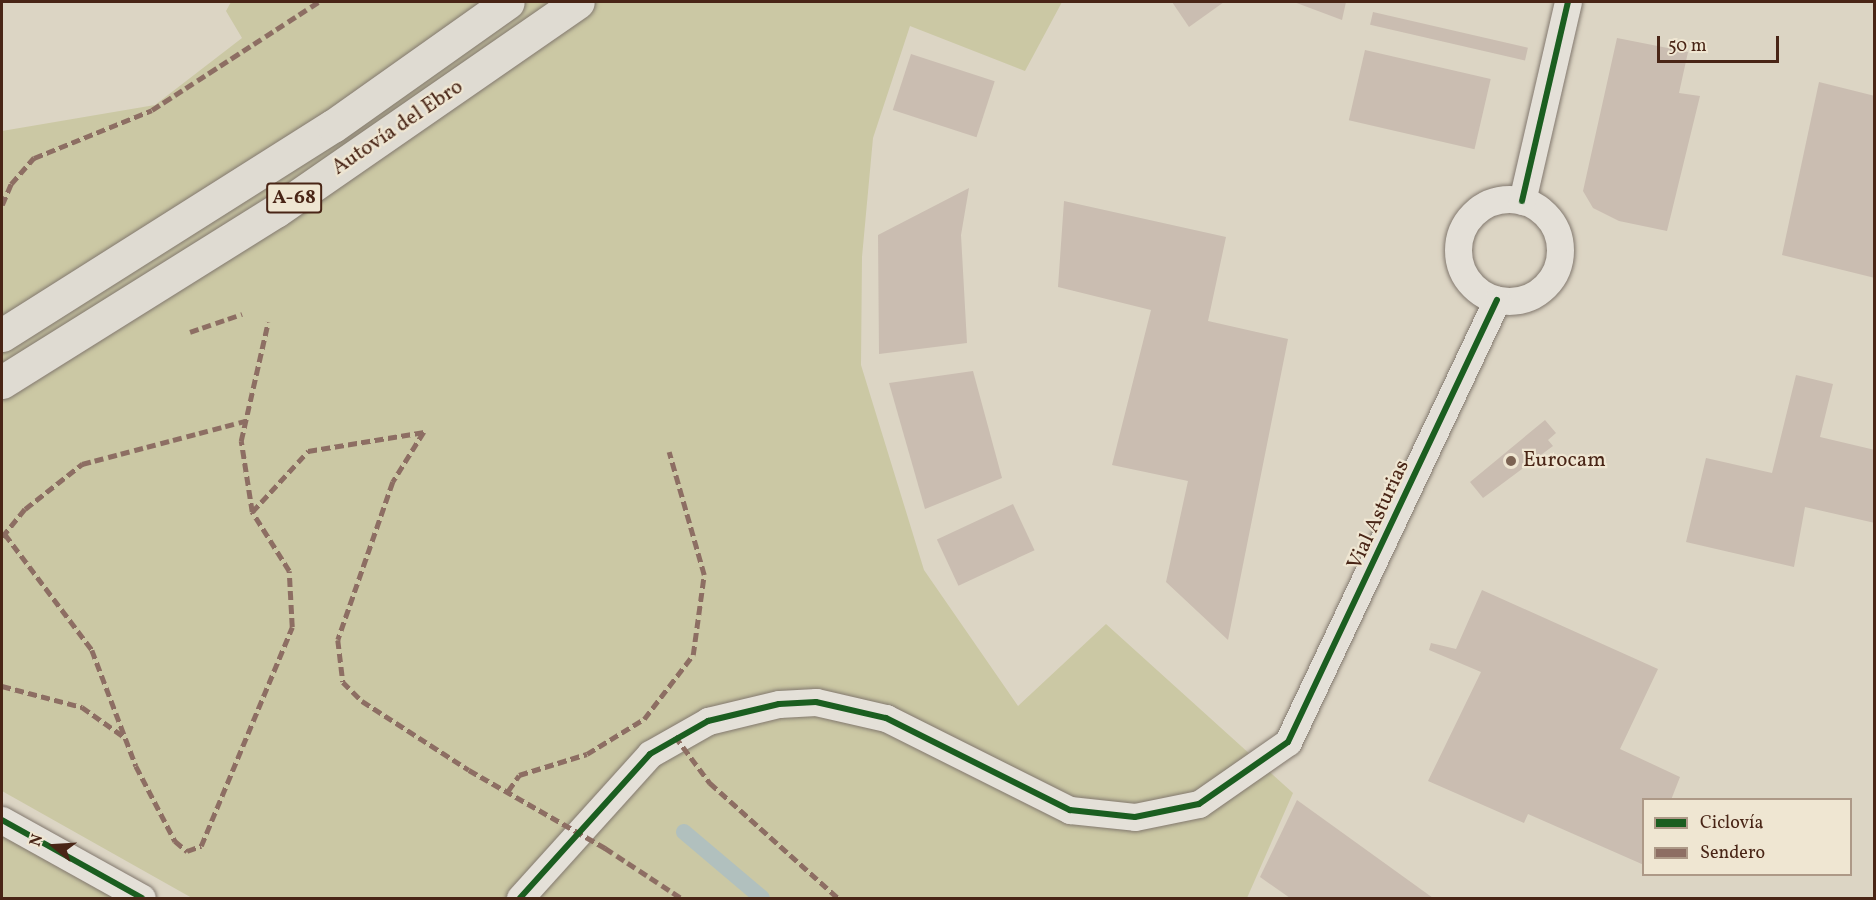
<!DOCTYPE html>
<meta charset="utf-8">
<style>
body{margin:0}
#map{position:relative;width:1876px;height:900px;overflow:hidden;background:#dcd5c4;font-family:Vollkorn,serif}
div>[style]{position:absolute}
.green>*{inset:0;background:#cbc8a4}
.canal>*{height:16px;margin:-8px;padding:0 8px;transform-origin:8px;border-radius:8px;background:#b1c0be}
.building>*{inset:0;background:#cabdb1;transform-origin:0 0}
.roads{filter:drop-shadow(0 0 2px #82786e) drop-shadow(0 0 2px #82786e)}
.secondary>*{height:27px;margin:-13.5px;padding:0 13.5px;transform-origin:13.5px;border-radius:13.5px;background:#e4e0d8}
.secondary>.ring{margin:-13.5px;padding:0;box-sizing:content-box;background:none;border:27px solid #e4e0d8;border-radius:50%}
.highway>*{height:33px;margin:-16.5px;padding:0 16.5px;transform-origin:16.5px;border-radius:16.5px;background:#dfdbd2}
.quiet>*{height:4.5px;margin-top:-2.25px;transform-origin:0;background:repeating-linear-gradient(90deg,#8d6e63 0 9px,transparent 0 13.5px)}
.cycleway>*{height:6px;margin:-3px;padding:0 3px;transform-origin:3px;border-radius:3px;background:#1b5e20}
.dots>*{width:16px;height:16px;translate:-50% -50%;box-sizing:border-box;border:3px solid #efe6d2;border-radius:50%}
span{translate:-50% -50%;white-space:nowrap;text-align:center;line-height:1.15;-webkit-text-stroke:4.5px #efe6d2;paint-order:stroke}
.shield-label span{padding:2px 4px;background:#efe6d2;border:2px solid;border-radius:4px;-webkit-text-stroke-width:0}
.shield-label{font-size:20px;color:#492516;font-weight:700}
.street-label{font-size:21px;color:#492516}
.poi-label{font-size:21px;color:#492516}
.left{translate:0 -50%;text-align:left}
.frame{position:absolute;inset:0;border:3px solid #492516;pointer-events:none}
.legend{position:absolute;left:1642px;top:798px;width:210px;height:78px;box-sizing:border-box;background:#efe6d2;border:2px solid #ad9987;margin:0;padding:8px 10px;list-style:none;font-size:18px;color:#492516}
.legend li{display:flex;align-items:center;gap:12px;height:30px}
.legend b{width:30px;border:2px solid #ad9987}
.north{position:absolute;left:24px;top:816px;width:60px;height:60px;-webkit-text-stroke:4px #efe6d2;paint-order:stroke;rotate:288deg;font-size:16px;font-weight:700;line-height:24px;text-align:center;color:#492516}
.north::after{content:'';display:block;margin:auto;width:21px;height:27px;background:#492516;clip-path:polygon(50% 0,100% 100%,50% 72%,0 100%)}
.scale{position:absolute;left:1657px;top:36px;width:122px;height:27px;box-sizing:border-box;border:3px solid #492516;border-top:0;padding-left:8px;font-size:18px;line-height:21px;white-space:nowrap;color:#492516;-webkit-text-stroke:4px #efe6d2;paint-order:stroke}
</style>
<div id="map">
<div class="green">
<div style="clip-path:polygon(231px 2px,1062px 2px,1025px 71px,910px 26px,873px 138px,862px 257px,861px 365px,924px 570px,1018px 706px,1106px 624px,1293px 793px,1247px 898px,192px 898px,2px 791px,2px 131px,155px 105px,242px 38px,226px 11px)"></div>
<div style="clip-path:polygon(2px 835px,85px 878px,117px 898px,2px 898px)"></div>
</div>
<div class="canal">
<div style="left:684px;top:832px;width:102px;rotate:40.2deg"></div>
</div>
<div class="building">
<div style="clip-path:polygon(1172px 2px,1224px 2px,1189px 27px)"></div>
<div style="clip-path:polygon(1294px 2px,1346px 2px,1342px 20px)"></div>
<div style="left:1373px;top:12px;width:159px;height:13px;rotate:13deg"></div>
<div style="clip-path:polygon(1617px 38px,1688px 52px,1679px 93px,1700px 96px,1667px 231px,1619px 221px,1593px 208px,1583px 191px)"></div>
<div style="left:1365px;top:50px;width:129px;height:72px;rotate:13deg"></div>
<div style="left:911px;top:54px;width:88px;height:59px;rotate:18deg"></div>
<div style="clip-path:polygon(1819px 82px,1875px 96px,1875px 278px,1782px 255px)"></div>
<div style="clip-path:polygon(969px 188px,961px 235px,967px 343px,879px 354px,878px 235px)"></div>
<div style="clip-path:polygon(1064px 201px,1226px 237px,1208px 321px,1288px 339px,1228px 640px,1166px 582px,1188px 481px,1112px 465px,1151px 310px,1058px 287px)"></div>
<div style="clip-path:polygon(973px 371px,1002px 478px,925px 509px,889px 383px)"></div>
<div style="clip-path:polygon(1796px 375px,1833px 384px,1820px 437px,1875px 450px,1875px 523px,1805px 507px,1794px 567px,1686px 542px,1706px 458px,1772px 473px)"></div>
<div style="clip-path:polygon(1545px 420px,1556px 433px,1548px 440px,1553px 446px,1483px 498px,1470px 482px)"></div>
<div style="left:1013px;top:504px;width:51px;height:84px;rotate:65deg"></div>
<div style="clip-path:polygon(1482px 590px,1658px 669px,1620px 749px,1680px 777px,1671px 800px,1644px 800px,1644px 865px,1528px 814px,1524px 823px,1428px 781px,1481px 672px,1429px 650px,1431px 643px,1456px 649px)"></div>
<div style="clip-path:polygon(1297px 800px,1433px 898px,1290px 898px,1260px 877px)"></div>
</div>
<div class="roads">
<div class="secondary">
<div class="ring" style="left:1458px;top:199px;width:75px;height:75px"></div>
<div style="left:1522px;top:201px;width:204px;rotate:-77deg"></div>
<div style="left:2px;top:820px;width:160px;rotate:29.1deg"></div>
<div style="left:520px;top:898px;width:194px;rotate:-47.9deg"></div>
<div style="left:650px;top:754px;width:67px;rotate:-29.6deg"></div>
<div style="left:708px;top:721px;width:73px;rotate:-13.5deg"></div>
<div style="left:779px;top:704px;width:37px;rotate:-3deg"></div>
<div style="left:816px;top:702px;width:72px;rotate:12.9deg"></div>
<div style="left:886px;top:718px;width:206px;rotate:26.6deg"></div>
<div style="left:1070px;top:810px;width:65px;rotate:6.1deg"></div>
<div style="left:1135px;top:817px;width:65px;rotate:-11.5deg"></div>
<div style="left:1199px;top:804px;width:108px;rotate:-34.9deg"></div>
<div style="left:1288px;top:742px;width:489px;rotate:-64.7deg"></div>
</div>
<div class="highway">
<div style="left:2px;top:335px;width:391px;rotate:-32.3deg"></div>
<div style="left:333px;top:126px;width:214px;rotate:-35.3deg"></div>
<div style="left:2px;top:382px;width:323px;rotate:-32deg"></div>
<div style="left:276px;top:211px;width:367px;rotate:-34.7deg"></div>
</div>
</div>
<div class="quiet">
<div style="left:2px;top:205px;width:23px;rotate:-67deg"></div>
<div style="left:11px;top:184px;width:35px;rotate:-49deg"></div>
<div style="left:34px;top:158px;width:127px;rotate:-22.1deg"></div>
<div style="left:152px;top:110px;width:198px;rotate:-33deg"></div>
<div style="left:190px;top:332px;width:55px;rotate:-19.1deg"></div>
<div style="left:424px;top:432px;width:59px;rotate:121.8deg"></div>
<div style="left:393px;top:482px;width:167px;rotate:109.2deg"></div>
<div style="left:338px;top:640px;width:42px;rotate:83.2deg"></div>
<div style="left:343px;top:682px;width:27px;rotate:45deg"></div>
<div style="left:362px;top:701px;width:127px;rotate:32.8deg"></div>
<div style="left:469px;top:770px;width:157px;rotate:29.8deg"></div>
<div style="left:605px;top:848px;width:91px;rotate:33.3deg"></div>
<div style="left:252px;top:512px;width:83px;rotate:-47.4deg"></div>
<div style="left:308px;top:451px;width:118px;rotate:-9.3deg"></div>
<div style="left:5px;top:534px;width:145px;rotate:53.1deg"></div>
<div style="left:92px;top:650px;width:124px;rotate:69.2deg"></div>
<div style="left:136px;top:766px;width:85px;rotate:62.5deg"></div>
<div style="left:175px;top:841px;width:16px;rotate:40deg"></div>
<div style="left:187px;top:851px;width:15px;rotate:-20deg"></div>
<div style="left:201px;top:846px;width:237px;rotate:-67.4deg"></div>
<div style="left:292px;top:627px;width:56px;rotate:-93.1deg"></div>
<div style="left:289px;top:571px;width:70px;rotate:-122.1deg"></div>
<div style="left:252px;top:512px;width:72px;rotate:-98.8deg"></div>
<div style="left:241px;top:441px;width:122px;rotate:-77.2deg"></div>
<div style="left:2px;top:537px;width:36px;rotate:-51deg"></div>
<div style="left:25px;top:509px;width:73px;rotate:-38.3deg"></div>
<div style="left:82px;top:464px;width:169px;rotate:-14.8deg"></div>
<div style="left:2px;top:686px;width:83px;rotate:14.7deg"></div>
<div style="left:82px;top:707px;width:50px;rotate:35.3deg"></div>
<div style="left:675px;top:736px;width:59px;rotate:53.3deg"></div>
<div style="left:710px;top:783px;width:172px;rotate:41.9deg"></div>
<div style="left:508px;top:791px;width:19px;rotate:-55deg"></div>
<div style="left:519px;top:775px;width:71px;rotate:-17.2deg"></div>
<div style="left:587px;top:754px;width:67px;rotate:-31.6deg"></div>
<div style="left:644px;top:719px;width:81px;rotate:-52.6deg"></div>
<div style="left:693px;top:655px;width:81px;rotate:-82.2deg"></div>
<div style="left:704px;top:575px;width:128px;rotate:-105.9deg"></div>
</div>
<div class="cycleway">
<div style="left:1522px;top:201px;width:204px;rotate:-77deg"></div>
<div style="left:2px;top:820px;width:160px;rotate:29.1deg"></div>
<div style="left:520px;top:898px;width:194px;rotate:-47.9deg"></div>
<div style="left:650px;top:754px;width:67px;rotate:-29.6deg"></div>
<div style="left:708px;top:721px;width:73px;rotate:-13.5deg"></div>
<div style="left:779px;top:704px;width:37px;rotate:-3deg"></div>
<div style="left:816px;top:702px;width:72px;rotate:12.9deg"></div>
<div style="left:886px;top:718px;width:206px;rotate:26.6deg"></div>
<div style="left:1070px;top:810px;width:65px;rotate:6.1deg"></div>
<div style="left:1135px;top:817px;width:65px;rotate:-11.5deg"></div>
<div style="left:1199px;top:804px;width:108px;rotate:-34.9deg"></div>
<div style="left:1288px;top:742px;width:489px;rotate:-64.7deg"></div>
</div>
<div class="dots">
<div style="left:1511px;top:461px;background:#7c6353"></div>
</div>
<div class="shield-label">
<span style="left:294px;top:198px">A-68</span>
</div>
<div class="street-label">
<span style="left:398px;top:128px;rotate:-34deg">Autovía del Ebro</span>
<span style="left:1379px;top:515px;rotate:-65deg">Vial Asturias</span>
</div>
<div class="poi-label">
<span class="left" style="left:1523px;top:461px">Eurocam</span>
</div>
<div class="frame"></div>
<ul class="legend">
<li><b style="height:8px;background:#1b5e20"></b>Ciclovía</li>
<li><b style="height:8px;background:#8d6e63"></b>Sendero</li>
</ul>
<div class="north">N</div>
<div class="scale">50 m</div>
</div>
